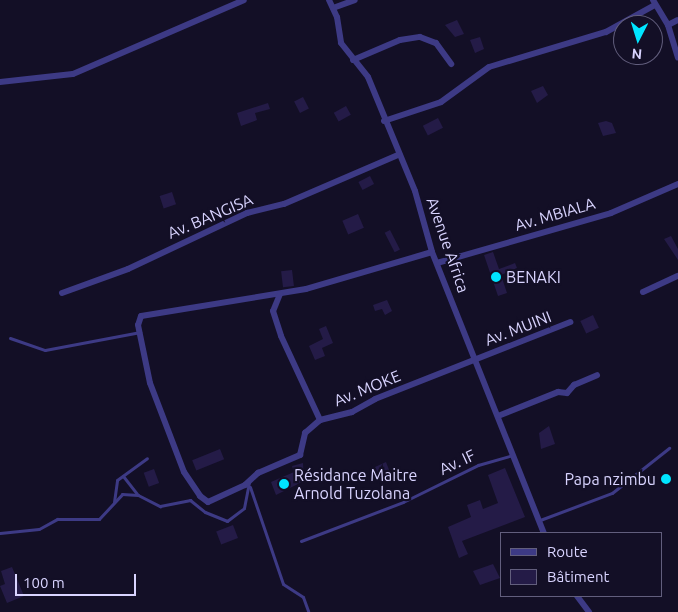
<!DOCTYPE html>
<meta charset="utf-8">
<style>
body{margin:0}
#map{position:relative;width:678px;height:612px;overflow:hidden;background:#130f26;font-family:Ubuntu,sans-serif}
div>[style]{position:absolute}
.building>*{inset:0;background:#241b47;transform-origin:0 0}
.lane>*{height:3px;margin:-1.5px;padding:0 1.5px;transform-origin:1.5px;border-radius:1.5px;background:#3d3a85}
.street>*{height:6px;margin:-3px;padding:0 3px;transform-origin:3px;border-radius:3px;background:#3d3a85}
.dots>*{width:14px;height:14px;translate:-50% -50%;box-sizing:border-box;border:2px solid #130f26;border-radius:50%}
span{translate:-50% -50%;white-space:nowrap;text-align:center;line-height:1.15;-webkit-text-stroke:4.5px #130f26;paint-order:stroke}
.street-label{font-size:16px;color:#d9d4ff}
.poi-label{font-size:16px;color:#d9d4ff}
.left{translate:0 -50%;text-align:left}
.right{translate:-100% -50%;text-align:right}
.legend{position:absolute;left:500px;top:532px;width:162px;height:65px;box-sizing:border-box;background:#130f26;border:1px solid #625e7d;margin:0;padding:6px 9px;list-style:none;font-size:15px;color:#d9d4ff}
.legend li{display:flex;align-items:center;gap:10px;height:25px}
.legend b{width:25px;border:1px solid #625e7d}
.north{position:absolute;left:613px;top:15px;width:50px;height:50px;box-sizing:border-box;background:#130f26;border:1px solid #625e7d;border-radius:50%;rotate:185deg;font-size:14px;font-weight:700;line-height:20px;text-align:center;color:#d9d4ff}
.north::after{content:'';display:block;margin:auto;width:18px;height:22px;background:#00e5ff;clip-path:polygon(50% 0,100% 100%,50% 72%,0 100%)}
.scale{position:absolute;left:15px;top:574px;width:121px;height:22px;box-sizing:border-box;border:2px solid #d9d4ff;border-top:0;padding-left:6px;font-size:15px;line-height:18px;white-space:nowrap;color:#d9d4ff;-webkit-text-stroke:4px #130f26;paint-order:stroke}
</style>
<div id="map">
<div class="building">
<div style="clip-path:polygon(457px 20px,464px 34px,455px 37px,445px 25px)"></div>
<div style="clip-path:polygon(480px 37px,484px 49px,475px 53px,470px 40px)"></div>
<div style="clip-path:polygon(543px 86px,548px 95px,537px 103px,531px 91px)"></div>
<div style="left:303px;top:97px;width:13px;height:10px;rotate:63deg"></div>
<div style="clip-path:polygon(268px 103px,270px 109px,255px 113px,257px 120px,241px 126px,237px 113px)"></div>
<div style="left:346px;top:106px;width:10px;height:14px;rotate:61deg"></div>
<div style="left:438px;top:118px;width:11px;height:17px;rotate:63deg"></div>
<div style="clip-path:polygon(606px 121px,612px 123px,616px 133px,603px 136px,598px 123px)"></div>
<div style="left:370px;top:176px;width:9px;height:13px;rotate:63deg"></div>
<div style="left:172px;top:192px;width:13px;height:13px;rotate:72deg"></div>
<div style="left:358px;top:214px;width:15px;height:17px;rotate:67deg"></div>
<div style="left:390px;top:230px;width:22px;height:6px;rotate:63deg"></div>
<div style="clip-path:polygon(671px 236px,678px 249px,678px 260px,664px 239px)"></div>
<div style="clip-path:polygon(493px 252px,499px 269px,515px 263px,517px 268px,501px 275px,507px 293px,498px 296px,484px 255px)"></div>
<div style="left:292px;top:270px;width:16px;height:11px;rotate:83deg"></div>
<div style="clip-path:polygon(387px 300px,392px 311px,385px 315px,382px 309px,375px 311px,373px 305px)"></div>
<div style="left:593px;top:315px;width:14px;height:14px;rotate:65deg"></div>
<div style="clip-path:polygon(326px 326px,333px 343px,322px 348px,325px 356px,315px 360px,309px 346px,323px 339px,319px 329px)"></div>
<div style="clip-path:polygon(549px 426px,555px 444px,541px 449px,539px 433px)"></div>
<div style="left:220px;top:449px;width:11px;height:30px;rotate:68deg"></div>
<div style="clip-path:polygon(386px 462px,391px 475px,381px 479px,375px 467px)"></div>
<div style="clip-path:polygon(303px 463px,304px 481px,276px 495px,271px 482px,294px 472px,292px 466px)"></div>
<div style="clip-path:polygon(505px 468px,525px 517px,462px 541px,468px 554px,459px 558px,448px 527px,471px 517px,467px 505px,480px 500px,483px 509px,498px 503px,488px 475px)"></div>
<div style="left:154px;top:469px;width:15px;height:11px;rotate:70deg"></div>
<div style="left:233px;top:525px;width:14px;height:18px;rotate:69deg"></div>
<div style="clip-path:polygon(493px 564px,500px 578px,480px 585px,473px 571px)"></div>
<div style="clip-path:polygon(12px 567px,24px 596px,7px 603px,0 586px,5px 584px,1px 571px)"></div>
</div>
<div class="lane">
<div style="left:10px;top:338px;width:37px;rotate:19deg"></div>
<div style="left:45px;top:350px;width:97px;rotate:-10.7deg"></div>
<div style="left:123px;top:476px;width:24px;rotate:52deg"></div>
<div style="left:250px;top:487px;width:102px;rotate:71.2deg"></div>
<div style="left:283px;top:584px;width:24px;rotate:33deg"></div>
<div style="left:303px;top:597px;width:15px;rotate:70deg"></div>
<div style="left:114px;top:502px;width:22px;rotate:-82deg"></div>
<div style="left:117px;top:480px;width:37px;rotate:-36deg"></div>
<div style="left:540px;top:520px;width:77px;rotate:-20.6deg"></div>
<div style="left:612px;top:493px;width:73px;rotate:-38.3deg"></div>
<div style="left:0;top:533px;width:39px;rotate:-6deg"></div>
<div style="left:39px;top:529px;width:21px;rotate:-29deg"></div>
<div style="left:57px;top:519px;width:42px"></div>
<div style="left:99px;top:519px;width:34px;rotate:-47deg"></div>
<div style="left:122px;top:494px;width:16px;rotate:4deg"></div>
<div style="left:138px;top:495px;width:25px;rotate:27deg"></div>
<div style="left:160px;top:506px;width:31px;rotate:-11deg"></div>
<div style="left:190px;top:500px;width:19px;rotate:39deg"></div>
<div style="left:205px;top:512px;width:24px;rotate:22deg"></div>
<div style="left:227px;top:521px;width:21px;rotate:-37deg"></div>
<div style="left:244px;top:508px;width:26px;rotate:-79deg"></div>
<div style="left:301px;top:541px;width:109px;rotate:-20.9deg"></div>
<div style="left:403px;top:502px;width:84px;rotate:-26.3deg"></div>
<div style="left:478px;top:465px;width:35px;rotate:-16deg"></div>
</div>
<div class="street">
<div style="left:329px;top:0;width:19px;rotate:65deg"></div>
<div style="left:337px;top:17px;width:26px;rotate:81deg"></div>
<div style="left:341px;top:43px;width:43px;rotate:51.5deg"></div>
<div style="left:368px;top:77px;width:123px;rotate:67.6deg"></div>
<div style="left:415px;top:191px;width:63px;rotate:74.4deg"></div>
<div style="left:432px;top:252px;width:302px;rotate:68.3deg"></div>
<div style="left:653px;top:0;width:29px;rotate:59deg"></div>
<div style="left:668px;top:25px;width:34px;rotate:73deg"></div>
<div style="left:333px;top:8px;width:23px;rotate:-20deg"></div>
<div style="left:668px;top:25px;width:11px;rotate:-27deg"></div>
<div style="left:353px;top:60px;width:51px;rotate:-23.1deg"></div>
<div style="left:400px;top:40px;width:20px;rotate:-9deg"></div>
<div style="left:420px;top:37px;width:17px;rotate:21deg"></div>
<div style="left:436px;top:43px;width:26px;rotate:54deg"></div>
<div style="left:0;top:82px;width:73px;rotate:-6.3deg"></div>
<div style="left:73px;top:74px;width:186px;rotate:-23.4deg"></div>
<div style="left:384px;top:121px;width:60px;rotate:-18.4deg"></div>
<div style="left:441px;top:102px;width:59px;rotate:-36.1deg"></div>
<div style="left:489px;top:67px;width:122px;rotate:-16.7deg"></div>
<div style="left:606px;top:32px;width:56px;rotate:-28.9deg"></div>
<div style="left:432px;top:252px;width:131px;rotate:163.6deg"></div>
<div style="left:306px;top:289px;width:167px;rotate:170.7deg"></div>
<div style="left:141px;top:316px;width:9px;rotate:108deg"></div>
<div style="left:138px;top:325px;width:59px;rotate:78.3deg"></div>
<div style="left:150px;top:383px;width:95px;rotate:69.1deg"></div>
<div style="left:184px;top:472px;width:29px;rotate:56deg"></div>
<div style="left:200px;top:496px;width:10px;rotate:37deg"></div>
<div style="left:208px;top:502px;width:41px;rotate:-24.7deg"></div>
<div style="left:245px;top:485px;width:18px;rotate:-43deg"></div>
<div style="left:258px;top:473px;width:46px;rotate:-23.2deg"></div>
<div style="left:300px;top:455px;width:23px;rotate:-77deg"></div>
<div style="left:305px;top:433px;width:20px;rotate:-41deg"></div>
<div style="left:320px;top:420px;width:33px;rotate:-14deg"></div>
<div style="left:352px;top:412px;width:26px;rotate:-29deg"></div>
<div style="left:375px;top:399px;width:210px;rotate:-21.5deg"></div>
<div style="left:437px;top:263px;width:181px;rotate:-16deg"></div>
<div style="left:611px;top:213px;width:73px;rotate:-23.4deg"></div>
<div style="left:643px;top:292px;width:38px;rotate:-25deg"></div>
<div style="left:62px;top:293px;width:70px;rotate:-20deg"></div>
<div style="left:128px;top:269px;width:132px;rotate:-25.2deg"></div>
<div style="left:247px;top:213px;width:38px;rotate:-14deg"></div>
<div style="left:284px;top:204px;width:124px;rotate:-23.3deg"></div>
<div style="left:280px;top:294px;width:18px;rotate:112deg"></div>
<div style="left:273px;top:311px;width:26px;rotate:72deg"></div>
<div style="left:281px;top:336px;width:93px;rotate:65.1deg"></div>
<div style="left:498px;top:416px;width:65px;rotate:-21.8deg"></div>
<div style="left:558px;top:392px;width:9px;rotate:6deg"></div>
<div style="left:567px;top:393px;width:11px;rotate:-49deg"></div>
<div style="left:574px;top:385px;width:25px;rotate:-23deg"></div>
<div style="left:577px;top:596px;width:20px;rotate:53deg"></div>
</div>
<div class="dots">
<div style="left:496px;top:277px;background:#00e5ff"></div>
<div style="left:666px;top:479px;background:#00e5ff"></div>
<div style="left:284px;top:484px;background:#00e5ff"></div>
</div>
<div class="street-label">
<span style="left:555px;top:214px;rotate:-16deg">Av. MBIALA</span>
<span style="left:210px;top:216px;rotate:-23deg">Av. BANGISA</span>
<span style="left:448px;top:245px;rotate:71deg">Avenue Africa</span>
<span style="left:518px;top:328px;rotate:-21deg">Av. MUINI</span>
<span style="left:367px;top:388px;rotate:-22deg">Av. MOKE</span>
<span style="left:457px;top:462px;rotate:-25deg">Av. IF</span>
</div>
<div class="poi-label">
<span class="left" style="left:506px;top:277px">BENAKI</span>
<span class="left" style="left:294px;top:484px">Résidance Maitre<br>Arnold Tuzolana</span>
<span class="right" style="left:656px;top:479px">Papa nzimbu</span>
</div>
<ul class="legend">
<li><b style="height:6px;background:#3d3a85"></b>Route</li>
<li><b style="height:14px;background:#241b47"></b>Bâtiment</li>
</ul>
<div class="north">N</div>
<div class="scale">100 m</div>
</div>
